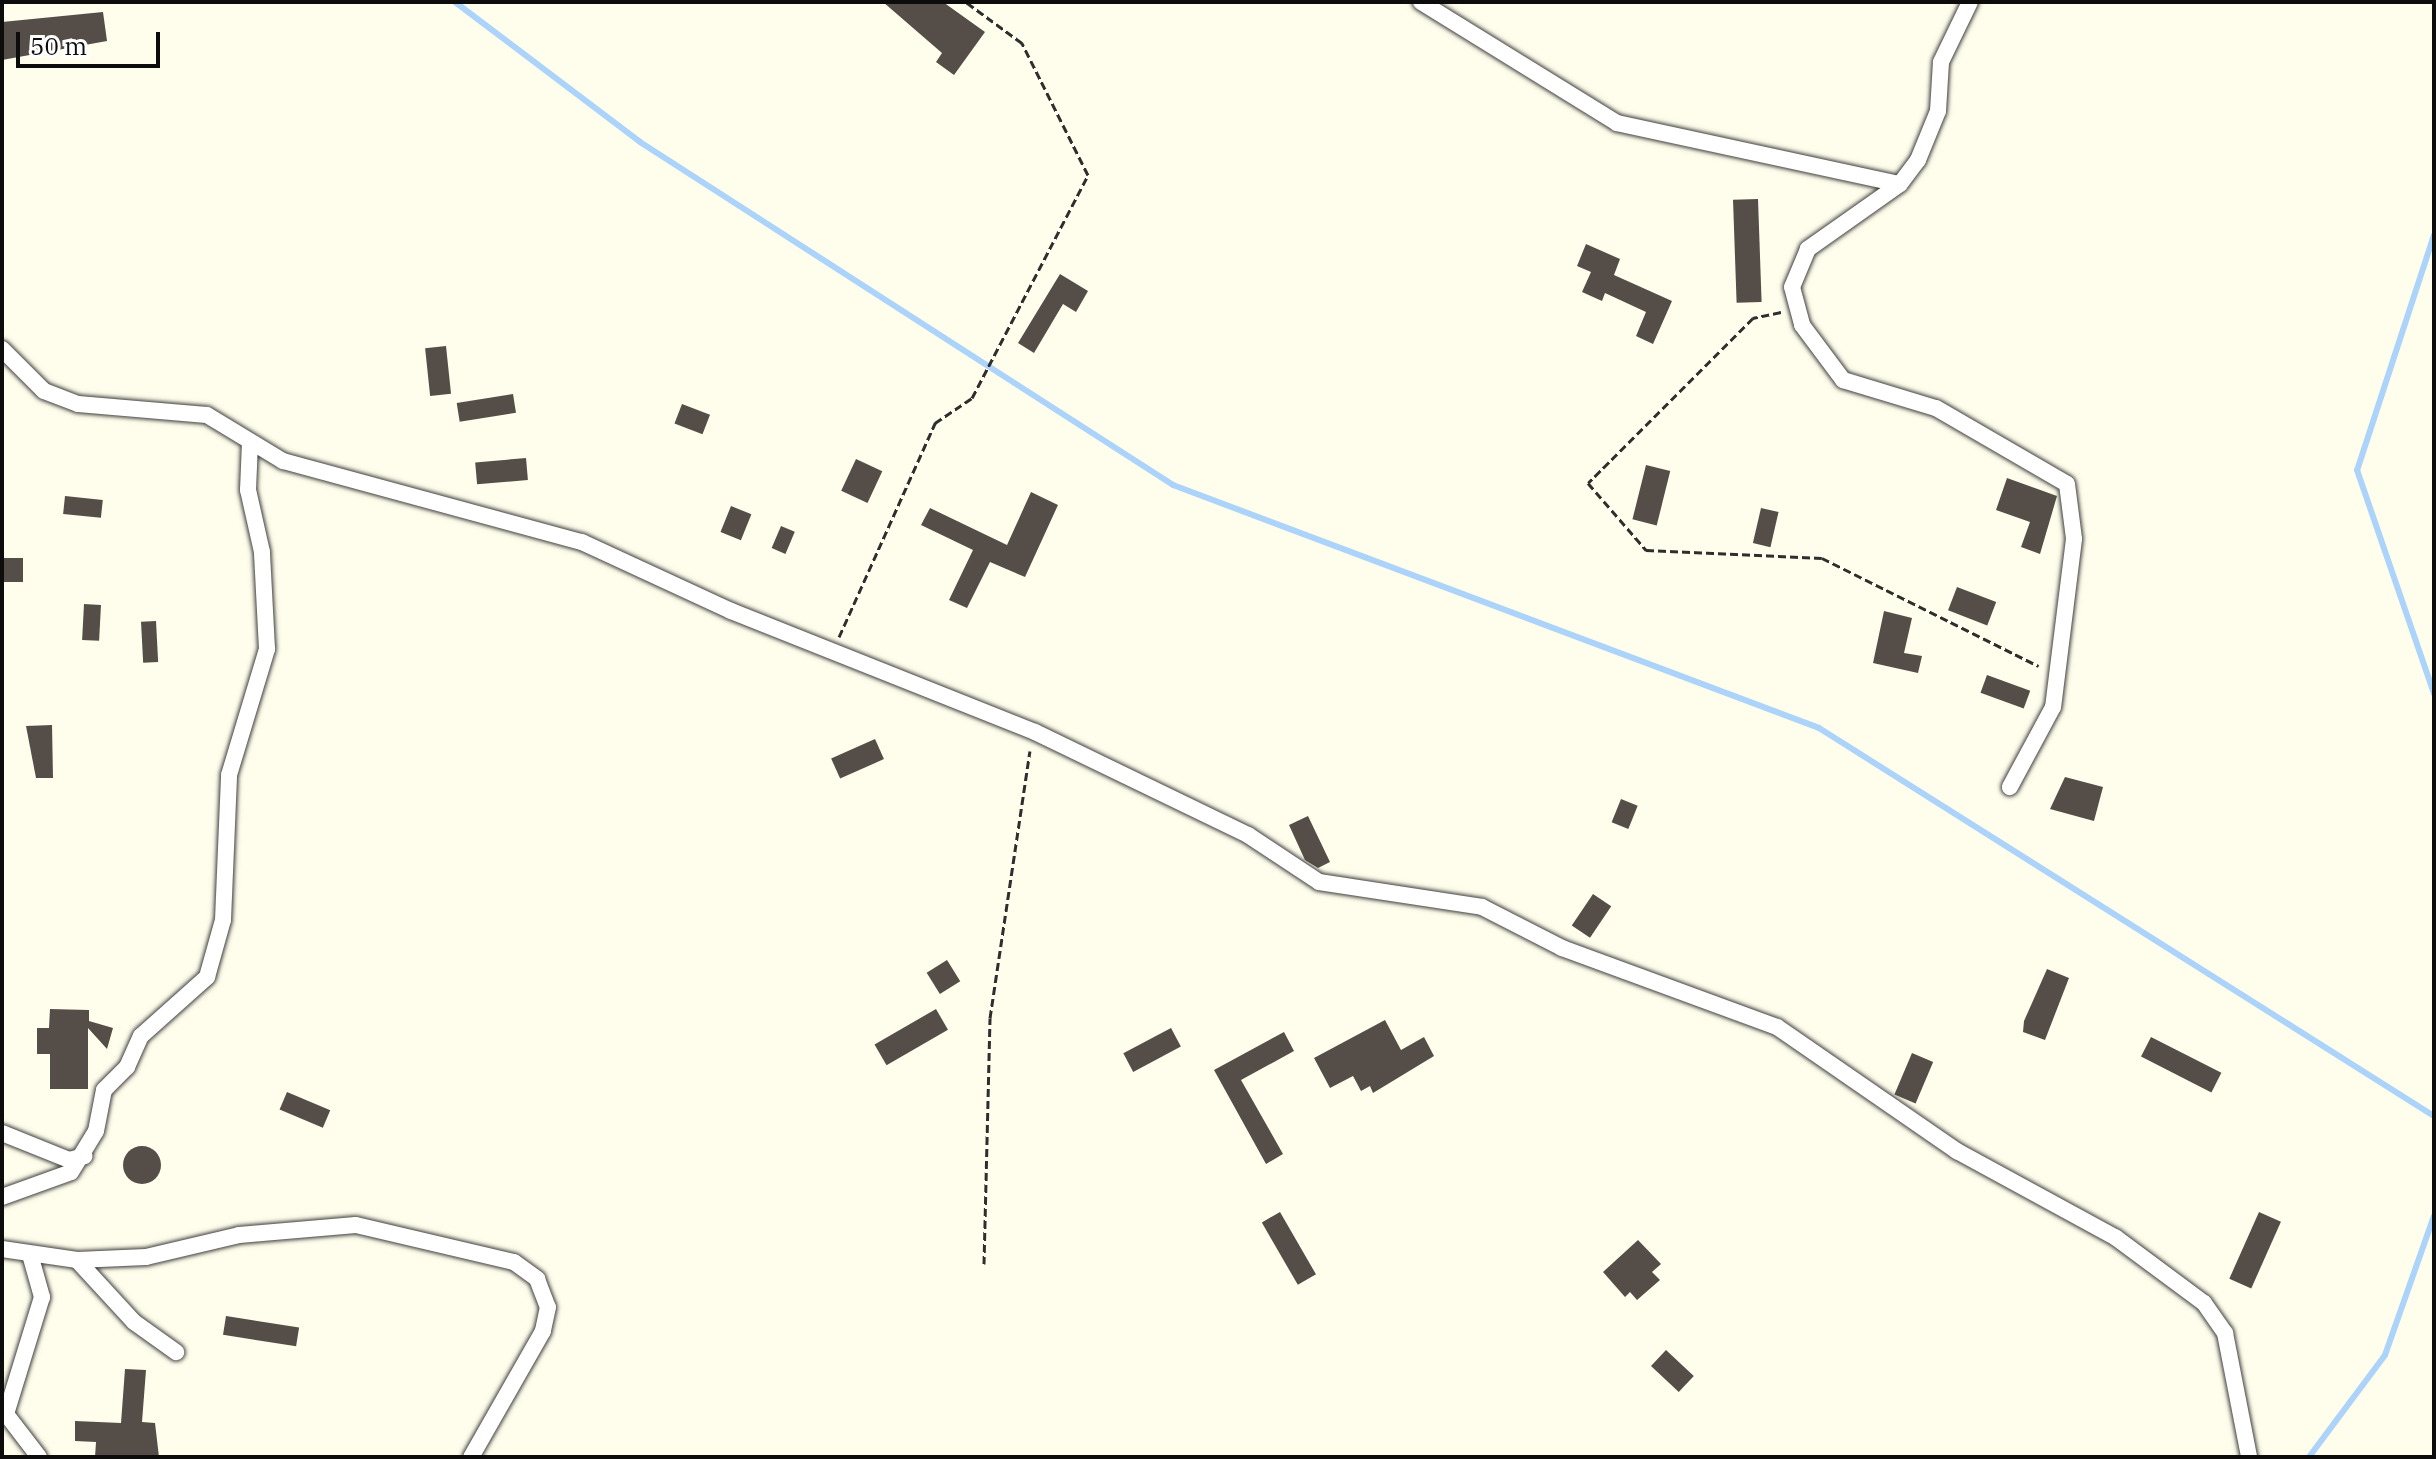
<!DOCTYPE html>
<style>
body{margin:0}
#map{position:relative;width:2436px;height:1459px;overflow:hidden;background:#fffdeb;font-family:"IBM Plex Serif",serif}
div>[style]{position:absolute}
.stream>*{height:6px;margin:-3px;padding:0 3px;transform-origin:3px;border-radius:3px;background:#acd3fa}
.building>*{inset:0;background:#554e48;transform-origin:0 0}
.round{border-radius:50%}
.path>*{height:3px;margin-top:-1.5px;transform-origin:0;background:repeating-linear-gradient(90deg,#2e2e2e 0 8px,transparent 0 12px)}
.roads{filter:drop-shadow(0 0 2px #3f3f3f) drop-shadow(0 0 2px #3f3f3f)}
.street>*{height:16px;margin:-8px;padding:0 8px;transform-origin:8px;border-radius:8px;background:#fff}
span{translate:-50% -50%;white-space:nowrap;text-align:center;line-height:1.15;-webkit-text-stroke:8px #fff;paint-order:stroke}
.frame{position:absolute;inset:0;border:4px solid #0c0c0c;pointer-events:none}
.scale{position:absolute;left:16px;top:32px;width:144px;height:36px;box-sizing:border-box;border:4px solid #0c0c0c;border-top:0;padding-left:10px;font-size:24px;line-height:28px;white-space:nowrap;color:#0c0c0c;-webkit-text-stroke:6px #fff;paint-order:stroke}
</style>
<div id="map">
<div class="stream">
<div style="left:455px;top:2px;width:232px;rotate:37.1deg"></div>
<div style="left:640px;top:142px;width:634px;rotate:32.76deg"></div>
<div style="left:1173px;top:485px;width:690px;rotate:20.61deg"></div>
<div style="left:1819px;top:728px;width:727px;rotate:32.25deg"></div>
<div style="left:2434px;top:235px;width:247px;rotate:108.1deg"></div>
<div style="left:2357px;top:470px;width:237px;rotate:71deg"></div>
<div style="left:2309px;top:1457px;width:127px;rotate:-53.3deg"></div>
<div style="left:2385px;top:1355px;width:147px;rotate:-70.6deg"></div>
</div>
<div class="building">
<div style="clip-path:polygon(883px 2px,943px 2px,985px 32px,954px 75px,936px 62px,942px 53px)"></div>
<div style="clip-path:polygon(103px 12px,107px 41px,2px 60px,2px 22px)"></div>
<div style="left:1758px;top:199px;width:103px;height:25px;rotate:88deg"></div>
<div style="clip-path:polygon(1586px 244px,1620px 259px,1614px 275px,1672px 301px,1653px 344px,1636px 336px,1646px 312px,1605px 293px,1602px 301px,1582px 292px,1591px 272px,1577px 266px)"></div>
<div style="clip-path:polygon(1060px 274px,1088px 291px,1076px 312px,1063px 304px,1034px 353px,1018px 343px)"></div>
<div style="left:446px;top:346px;width:48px;height:21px;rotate:84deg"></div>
<div style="left:513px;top:394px;width:19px;height:57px;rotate:81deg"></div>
<div style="left:682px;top:404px;width:30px;height:21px;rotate:21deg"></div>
<div style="left:526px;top:458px;width:22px;height:51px;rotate:85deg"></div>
<div style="left:856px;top:459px;width:29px;height:35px;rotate:25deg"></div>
<div style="left:1646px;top:465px;width:25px;height:56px;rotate:14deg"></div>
<div style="clip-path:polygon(2007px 478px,2057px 496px,2040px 554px,2021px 547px,2030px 522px,1996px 510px)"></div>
<div style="clip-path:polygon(1031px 492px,1058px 505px,1025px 577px,990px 562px,967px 608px,949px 600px,973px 550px,921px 525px,930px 508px,1007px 545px)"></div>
<div style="left:65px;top:496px;width:38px;height:18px;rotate:6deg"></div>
<div style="left:731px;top:506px;width:22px;height:28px;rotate:22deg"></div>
<div style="left:1761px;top:508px;width:18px;height:36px;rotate:13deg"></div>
<div style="left:781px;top:526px;width:15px;height:24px;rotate:23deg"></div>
<div style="left:3px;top:558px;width:20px;height:24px"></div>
<div style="left:1957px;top:587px;width:42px;height:25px;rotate:21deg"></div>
<div style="left:84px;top:604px;width:17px;height:36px;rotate:3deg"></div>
<div style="clip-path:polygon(1884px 611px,1912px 618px,1904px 653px,1922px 656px,1918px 673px,1873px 663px)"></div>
<div style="left:156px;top:621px;width:41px;height:15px;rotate:87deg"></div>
<div style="left:1987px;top:675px;width:46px;height:19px;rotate:20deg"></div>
<div style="clip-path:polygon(52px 725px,53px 778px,36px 778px,26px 726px)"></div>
<div style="left:875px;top:739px;width:22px;height:48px;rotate:66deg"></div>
<div style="clip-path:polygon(2065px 777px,2103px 787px,2094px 821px,2050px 809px)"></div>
<div style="left:1621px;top:799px;width:18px;height:25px;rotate:22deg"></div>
<div style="clip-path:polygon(1308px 816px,1330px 862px,1318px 868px,1305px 860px,1289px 825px)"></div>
<div style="left:1593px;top:894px;width:22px;height:38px;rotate:34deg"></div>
<div style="left:947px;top:960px;width:25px;height:24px;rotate:58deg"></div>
<div style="clip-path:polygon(2047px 969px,2069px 978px,2045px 1040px,2023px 1032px,2024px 1021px)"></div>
<div style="clip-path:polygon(50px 1009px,89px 1010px,89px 1021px,113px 1028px,107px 1049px,88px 1028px,88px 1089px,50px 1089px,50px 1054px,37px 1054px,37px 1028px,49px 1028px)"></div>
<div style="left:936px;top:1009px;width:24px;height:71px;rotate:60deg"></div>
<div style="clip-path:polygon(1385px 1020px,1401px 1050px,1424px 1037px,1434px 1056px,1373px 1093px,1370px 1086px,1361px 1091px,1353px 1076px,1330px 1088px,1314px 1058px)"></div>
<div style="left:1171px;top:1028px;width:21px;height:54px;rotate:62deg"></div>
<div style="clip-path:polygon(1284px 1032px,1294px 1051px,1241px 1080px,1283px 1154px,1266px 1164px,1214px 1070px)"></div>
<div style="left:2151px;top:1037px;width:79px;height:22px;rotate:27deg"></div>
<div style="left:1912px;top:1053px;width:23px;height:45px;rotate:23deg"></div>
<div style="left:287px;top:1092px;width:47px;height:19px;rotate:23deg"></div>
<div class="round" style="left:123px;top:1146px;width:38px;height:38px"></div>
<div style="left:1280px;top:1212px;width:72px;height:21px;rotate:60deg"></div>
<div style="left:2259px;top:1212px;width:24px;height:73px;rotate:24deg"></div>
<div style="clip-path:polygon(1638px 1240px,1661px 1264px,1652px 1272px,1660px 1280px,1637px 1300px,1630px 1292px,1625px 1297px,1603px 1272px)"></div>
<div style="left:226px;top:1316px;width:74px;height:19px;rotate:9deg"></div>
<div style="left:1666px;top:1350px;width:38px;height:22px;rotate:43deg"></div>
<div style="clip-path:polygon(125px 1369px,146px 1370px,142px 1422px,155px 1423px,159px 1457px,95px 1457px,96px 1442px,75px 1441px,75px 1421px,121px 1423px)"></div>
</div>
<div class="path">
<div style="left:1781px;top:312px;width:29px;rotate:168deg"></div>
<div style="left:1753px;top:318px;width:233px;rotate:135deg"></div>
<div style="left:1588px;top:483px;width:89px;rotate:49.1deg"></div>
<div style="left:1646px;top:550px;width:176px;rotate:2.6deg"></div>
<div style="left:1822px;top:558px;width:242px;rotate:26.5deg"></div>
<div style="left:839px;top:637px;width:235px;rotate:-65.8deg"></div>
<div style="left:935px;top:423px;width:45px;rotate:-34deg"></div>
<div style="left:972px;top:398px;width:251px;rotate:-62.5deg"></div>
<div style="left:1088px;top:175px;width:148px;rotate:-116.6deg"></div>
<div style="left:1022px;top:43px;width:69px;rotate:-143.8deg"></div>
<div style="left:984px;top:1264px;width:246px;rotate:-88.6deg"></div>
<div style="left:990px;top:1018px;width:270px;rotate:-81.5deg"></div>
</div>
<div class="roads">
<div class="street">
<div style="left:1421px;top:2px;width:230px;rotate:31.7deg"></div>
<div style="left:1617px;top:123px;width:289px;rotate:12.2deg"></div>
<div style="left:1970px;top:2px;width:67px;rotate:115.8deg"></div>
<div style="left:1941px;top:62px;width:49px;rotate:93.5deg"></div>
<div style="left:1938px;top:111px;width:53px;rotate:112.2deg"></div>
<div style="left:1918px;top:160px;width:30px;rotate:127deg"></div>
<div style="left:1900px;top:184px;width:113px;rotate:144.8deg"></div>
<div style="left:1808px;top:249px;width:41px;rotate:112.8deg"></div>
<div style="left:1792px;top:287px;width:39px;rotate:75deg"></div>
<div style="left:1802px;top:325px;width:69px;rotate:53.3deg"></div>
<div style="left:1843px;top:380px;width:97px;rotate:16.8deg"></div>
<div style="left:1936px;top:408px;width:151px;rotate:30.1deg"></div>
<div style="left:2067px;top:484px;width:55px;rotate:82.7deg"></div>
<div style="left:2074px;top:539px;width:169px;rotate:97.1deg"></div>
<div style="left:2053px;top:707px;width:91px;rotate:118.3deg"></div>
<div style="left:2px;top:349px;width:59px;rotate:45deg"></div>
<div style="left:44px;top:391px;width:36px;rotate:21deg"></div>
<div style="left:78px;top:404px;width:129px;rotate:4.9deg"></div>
<div style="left:207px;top:415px;width:89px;rotate:31.2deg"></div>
<div style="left:283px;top:461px;width:310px;rotate:15.2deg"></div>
<div style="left:582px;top:542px;width:164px;rotate:24.8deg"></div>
<div style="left:731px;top:611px;width:327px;rotate:21.7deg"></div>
<div style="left:1035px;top:732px;width:237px;rotate:25.8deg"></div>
<div style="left:1248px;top:835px;width:85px;rotate:33.5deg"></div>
<div style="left:1319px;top:882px;width:165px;rotate:8.7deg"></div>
<div style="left:1482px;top:907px;width:90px;rotate:27.1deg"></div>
<div style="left:1562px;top:948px;width:229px;rotate:20.2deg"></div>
<div style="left:1777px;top:1027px;width:219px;rotate:34.6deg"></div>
<div style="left:1957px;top:1151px;width:180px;rotate:28.6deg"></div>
<div style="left:2115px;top:1237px;width:111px;rotate:36.6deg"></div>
<div style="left:2204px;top:1303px;width:37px;rotate:55deg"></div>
<div style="left:2225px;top:1333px;width:126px;rotate:79deg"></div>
<div style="left:2px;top:1133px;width:72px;rotate:21.9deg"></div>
<div style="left:69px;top:1160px;width:16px;rotate:-14deg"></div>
<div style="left:2px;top:1197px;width:73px;rotate:-19.9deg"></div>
<div style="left:71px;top:1172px;width:48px;rotate:-58.6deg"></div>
<div style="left:96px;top:1131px;width:42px;rotate:-79deg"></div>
<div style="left:104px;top:1090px;width:33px;rotate:-45deg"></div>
<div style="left:127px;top:1067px;width:34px;rotate:-66deg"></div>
<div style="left:141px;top:1036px;width:89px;rotate:-41.8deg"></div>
<div style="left:207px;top:977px;width:59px;rotate:-74.3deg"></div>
<div style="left:223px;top:920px;width:145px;rotate:-87.6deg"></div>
<div style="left:229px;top:775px;width:132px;rotate:-73.2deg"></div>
<div style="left:267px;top:649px;width:97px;rotate:-93deg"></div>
<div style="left:262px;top:552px;width:64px;rotate:-102.7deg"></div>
<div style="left:248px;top:490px;width:47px;rotate:-87.6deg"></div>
<div style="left:2px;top:1249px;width:76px;rotate:8.3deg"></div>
<div style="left:77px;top:1260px;width:69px;rotate:-2.5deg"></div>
<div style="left:146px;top:1257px;width:96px;rotate:-13.3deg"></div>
<div style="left:239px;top:1235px;width:117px;rotate:-4.9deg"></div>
<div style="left:356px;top:1225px;width:162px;rotate:13.2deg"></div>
<div style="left:514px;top:1262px;width:29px;rotate:36deg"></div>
<div style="left:537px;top:1279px;width:30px;rotate:69deg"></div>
<div style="left:548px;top:1307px;width:25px;rotate:102deg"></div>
<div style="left:543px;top:1331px;width:145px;rotate:119.7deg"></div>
<div style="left:31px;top:1258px;width:41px;rotate:74.2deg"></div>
<div style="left:42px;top:1297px;width:122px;rotate:107.1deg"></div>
<div style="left:6px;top:1414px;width:54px;rotate:52.5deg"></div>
<div style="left:77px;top:1260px;width:84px;rotate:47.4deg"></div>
<div style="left:134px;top:1322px;width:52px;rotate:35.5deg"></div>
</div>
</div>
<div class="frame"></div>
<div class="scale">50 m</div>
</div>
